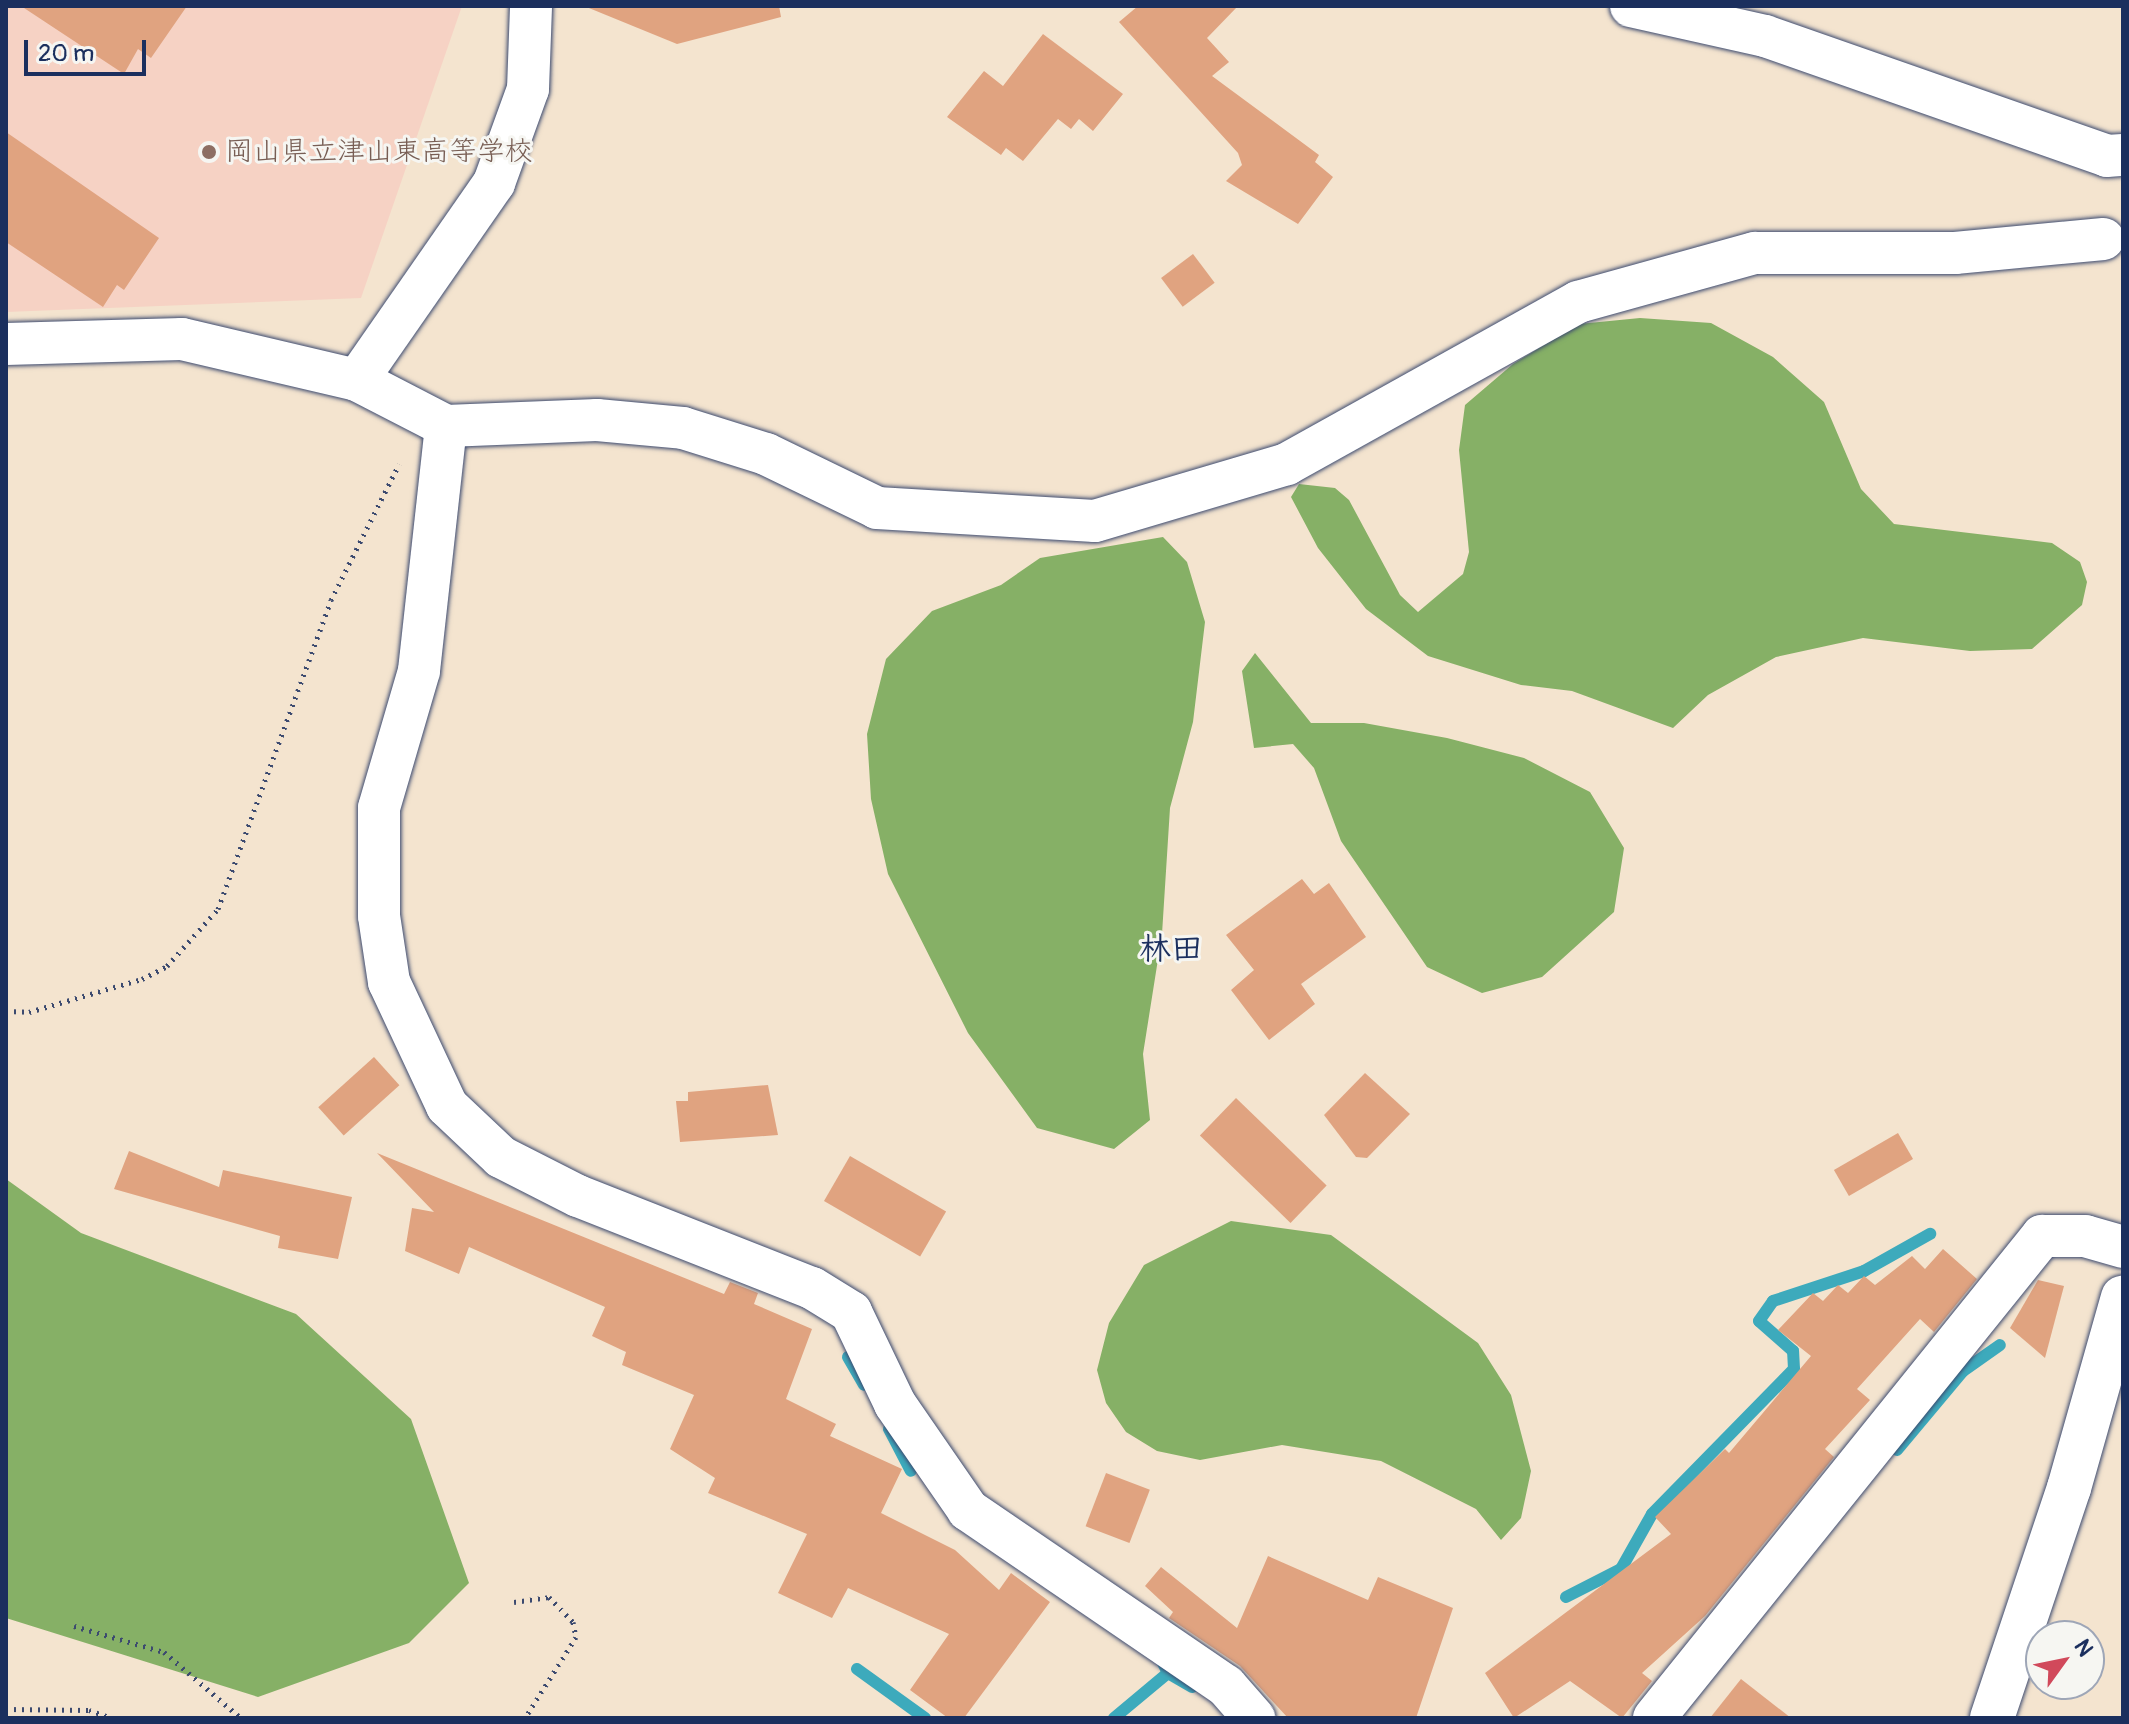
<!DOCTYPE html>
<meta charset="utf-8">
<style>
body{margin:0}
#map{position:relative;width:2129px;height:1724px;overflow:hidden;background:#f4e4cf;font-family:Pangolin,"Klee One",sans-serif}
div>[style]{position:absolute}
.built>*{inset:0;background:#f6d2c4}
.forest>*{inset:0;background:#86b066}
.stream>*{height:12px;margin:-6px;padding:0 6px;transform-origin:6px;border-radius:6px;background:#3daabc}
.building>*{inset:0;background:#e0a380;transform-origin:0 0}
.path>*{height:5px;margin-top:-2.5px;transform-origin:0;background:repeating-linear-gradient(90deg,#3c4a6f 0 2px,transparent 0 8px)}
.roads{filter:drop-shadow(0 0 2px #3c4a6f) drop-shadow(0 0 2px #3c4a6f)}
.minor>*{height:42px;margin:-21px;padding:0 21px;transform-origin:21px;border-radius:21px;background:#fff}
.tertiary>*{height:44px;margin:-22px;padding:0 22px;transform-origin:22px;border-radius:22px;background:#fff}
.dots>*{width:22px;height:22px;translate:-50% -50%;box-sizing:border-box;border:4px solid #f6f6f2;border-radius:50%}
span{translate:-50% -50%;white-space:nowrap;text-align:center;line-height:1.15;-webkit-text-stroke:6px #f6f6f2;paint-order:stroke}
.education-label{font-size:28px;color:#785e54}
.left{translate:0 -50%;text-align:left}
.quarter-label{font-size:32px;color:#1b2f5e;font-weight:700}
.frame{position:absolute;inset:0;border:8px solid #1b2f5e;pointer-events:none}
.north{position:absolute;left:2025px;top:1620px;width:80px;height:80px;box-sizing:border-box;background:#f6f6f2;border:2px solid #9ea6b7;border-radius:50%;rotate:57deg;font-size:22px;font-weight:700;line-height:32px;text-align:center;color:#1b2f5e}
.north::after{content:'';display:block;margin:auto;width:28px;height:36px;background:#d1495b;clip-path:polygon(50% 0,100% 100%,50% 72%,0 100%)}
.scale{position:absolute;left:24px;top:40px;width:122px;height:36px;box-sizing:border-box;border:4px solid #1b2f5e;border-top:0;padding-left:10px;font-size:24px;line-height:28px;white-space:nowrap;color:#1b2f5e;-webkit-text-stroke:6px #f6f6f2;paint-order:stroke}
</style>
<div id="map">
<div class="built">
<div style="clip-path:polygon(6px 6px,462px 6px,361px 298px,6px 312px)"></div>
</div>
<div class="forest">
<div style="clip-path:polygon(1640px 318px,1711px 323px,1773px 357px,1824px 402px,1861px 489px,1894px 524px,2052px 543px,2080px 562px,2087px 582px,2082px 605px,2032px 649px,1970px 651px,1863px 638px,1776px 657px,1708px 695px,1673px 728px,1572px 691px,1521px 685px,1428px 656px,1366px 609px,1318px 548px,1291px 497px,1299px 484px,1335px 488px,1349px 500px,1400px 595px,1418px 612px,1463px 574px,1469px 552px,1459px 450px,1465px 405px,1513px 364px,1579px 324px)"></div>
<div style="clip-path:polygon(1163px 537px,1187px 562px,1205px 622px,1193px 722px,1170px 808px,1162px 934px,1143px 1054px,1150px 1120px,1114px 1149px,1037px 1128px,968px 1033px,888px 874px,871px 799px,867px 734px,886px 659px,932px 611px,1001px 585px,1040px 558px)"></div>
<div style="clip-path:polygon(1255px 653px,1311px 723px,1364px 723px,1447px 738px,1524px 758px,1590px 792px,1624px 848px,1614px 912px,1542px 977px,1482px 993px,1427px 967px,1341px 841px,1314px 768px,1293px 744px,1254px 748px,1242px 671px)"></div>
<div style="clip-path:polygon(6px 1179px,81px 1233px,296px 1314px,411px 1419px,469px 1583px,409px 1643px,258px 1697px,6px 1618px)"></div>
<div style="clip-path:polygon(1231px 1221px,1331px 1235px,1478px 1343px,1511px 1395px,1531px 1471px,1521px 1518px,1501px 1540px,1476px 1509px,1381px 1461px,1282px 1445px,1200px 1460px,1157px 1451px,1126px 1432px,1106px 1403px,1097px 1370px,1109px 1323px,1144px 1265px)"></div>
</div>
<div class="stream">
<div style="left:848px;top:1357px;width:32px;rotate:60deg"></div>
<div style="left:889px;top:1429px;width:47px;rotate:62.4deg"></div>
<div style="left:1897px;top:1450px;width:103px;rotate:-50.1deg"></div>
<div style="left:1963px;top:1371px;width:45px;rotate:-35.1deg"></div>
<div style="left:1566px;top:1597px;width:62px;rotate:-27deg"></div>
<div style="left:1621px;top:1569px;width:63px;rotate:-60.6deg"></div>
<div style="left:1652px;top:1514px;width:203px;rotate:-45.6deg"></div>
<div style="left:1794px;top:1369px;width:18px;rotate:-93deg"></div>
<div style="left:1793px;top:1351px;width:45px;rotate:-138.6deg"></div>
<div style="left:1759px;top:1321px;width:24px;rotate:-55deg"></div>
<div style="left:1773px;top:1301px;width:96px;rotate:-18.2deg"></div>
<div style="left:1864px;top:1271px;width:76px;rotate:-29.3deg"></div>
<div style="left:1161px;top:1659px;width:16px;rotate:63deg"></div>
<div style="left:1168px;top:1673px;width:28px;rotate:30deg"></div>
<div style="left:857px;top:1669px;width:84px;rotate:35.8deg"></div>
<div style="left:1114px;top:1718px;width:70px;rotate:-39.8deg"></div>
</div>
<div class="building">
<div style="clip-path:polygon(21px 6px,187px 6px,151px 58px,138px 49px,124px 74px)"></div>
<div style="clip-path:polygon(584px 6px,779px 6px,781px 17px,677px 44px)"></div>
<div style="clip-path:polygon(1138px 6px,1238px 6px,1207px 38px,1229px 62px,1212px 76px,1319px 155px,1315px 162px,1333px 177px,1298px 224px,1226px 181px,1242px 165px,1238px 153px,1119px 22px)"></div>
<div style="clip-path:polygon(1043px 34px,1123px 94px,1093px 131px,1079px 119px,1071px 129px,1058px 119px,1023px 161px,1006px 148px,1001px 155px,947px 117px,984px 71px,1003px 86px)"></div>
<div style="clip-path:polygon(6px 132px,159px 238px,124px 290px,117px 285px,103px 307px,6px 242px)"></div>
<div style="left:1193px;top:254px;width:36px;height:40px;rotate:53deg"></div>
<div style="clip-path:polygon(1302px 879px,1314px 894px,1329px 883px,1366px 937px,1301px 984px,1315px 1004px,1269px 1040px,1231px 990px,1254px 970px,1226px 935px)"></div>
<div style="left:374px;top:1057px;width:38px;height:75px;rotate:48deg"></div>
<div style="clip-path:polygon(1365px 1073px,1410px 1114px,1367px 1158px,1356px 1157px,1324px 1115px)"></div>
<div style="clip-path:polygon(768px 1085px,778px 1135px,680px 1142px,676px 1101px,688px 1101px,688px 1092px)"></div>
<div style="left:1236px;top:1098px;width:126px;height:52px;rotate:44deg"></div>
<div style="left:1898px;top:1133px;width:30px;height:74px;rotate:60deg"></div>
<div style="clip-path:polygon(129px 1151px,219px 1187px,223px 1170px,352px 1197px,338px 1259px,278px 1248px,280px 1236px,114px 1189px)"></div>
<div style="clip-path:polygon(377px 1153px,724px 1294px,730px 1282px,758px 1293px,754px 1304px,812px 1329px,786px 1399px,836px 1424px,830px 1436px,902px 1469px,881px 1513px,955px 1550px,999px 1590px,1011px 1573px,1050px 1602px,964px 1718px,948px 1718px,910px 1690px,949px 1634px,848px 1588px,832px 1618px,778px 1593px,807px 1534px,708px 1493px,715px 1478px,670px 1449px,694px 1395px,622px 1365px,626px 1352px,592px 1336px,605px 1307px,469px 1247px,459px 1274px,405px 1251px,412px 1208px,434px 1212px)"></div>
<div style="left:850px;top:1156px;width:111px;height:52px;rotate:30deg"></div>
<div style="clip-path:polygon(1943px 1249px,1977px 1279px,1934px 1332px,1920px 1319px,1857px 1389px,1870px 1400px,1825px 1449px,1834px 1457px,1705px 1616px,1642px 1673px,1652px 1681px,1622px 1718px,1570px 1681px,1514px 1718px,1485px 1673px,1671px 1534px,1655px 1517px,1725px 1449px,1729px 1453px,1811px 1356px,1778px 1330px,1813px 1293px,1823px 1301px,1838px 1285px,1848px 1293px,1864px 1276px,1875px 1285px,1912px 1256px,1925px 1269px)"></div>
<div style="clip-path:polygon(2038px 1280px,2064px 1286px,2045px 1358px,2010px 1328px)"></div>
<div style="left:1106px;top:1473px;width:47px;height:57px;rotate:21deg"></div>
<div style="clip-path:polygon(1268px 1556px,1368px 1600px,1378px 1577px,1453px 1608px,1416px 1718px,1288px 1718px,1240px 1666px,1169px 1618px,1173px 1612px,1145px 1586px,1161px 1567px,1237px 1628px)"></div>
<div style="clip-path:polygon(1741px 1679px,1791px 1718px,1710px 1718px)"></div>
</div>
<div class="path">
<div style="left:6px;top:1011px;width:23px;rotate:2deg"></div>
<div style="left:29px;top:1012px;width:118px;rotate:-16.3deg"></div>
<div style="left:142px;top:979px;width:28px;rotate:-27deg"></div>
<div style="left:167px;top:966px;width:76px;rotate:-48.2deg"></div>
<div style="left:218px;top:909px;width:329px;rotate:-69.9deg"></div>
<div style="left:331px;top:600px;width:152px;rotate:-63.4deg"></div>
<div style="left:514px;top:1602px;width:35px;rotate:-8deg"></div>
<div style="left:549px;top:1597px;width:35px;rotate:46deg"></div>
<div style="left:573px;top:1622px;width:15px;rotate:79deg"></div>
<div style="left:576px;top:1637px;width:96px;rotate:122.2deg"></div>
<div style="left:74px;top:1626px;width:94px;rotate:16.1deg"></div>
<div style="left:164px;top:1652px;width:101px;rotate:40.6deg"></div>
<div style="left:6px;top:1709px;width:83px;rotate:0.7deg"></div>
<div style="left:89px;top:1710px;width:24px;rotate:19deg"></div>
</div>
<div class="roads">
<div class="minor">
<div style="left:1631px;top:6px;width:137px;rotate:12.6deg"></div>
<div style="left:1765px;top:36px;width:362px;rotate:19.3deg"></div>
<div style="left:2107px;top:156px;width:16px;rotate:-4deg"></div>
<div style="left:6px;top:344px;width:176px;rotate:-1.6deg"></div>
<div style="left:182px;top:339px;width:180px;rotate:13.2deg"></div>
<div style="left:357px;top:380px;width:100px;rotate:27.3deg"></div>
<div style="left:446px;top:426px;width:151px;rotate:-2.3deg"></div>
<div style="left:597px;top:420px;width:86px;rotate:5.3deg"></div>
<div style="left:683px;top:428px;width:87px;rotate:17.4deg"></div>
<div style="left:766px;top:454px;width:123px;rotate:25.9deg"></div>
<div style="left:877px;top:508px;width:218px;rotate:3.4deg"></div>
<div style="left:1095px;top:521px;width:200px;rotate:-16.5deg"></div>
<div style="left:1287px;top:464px;width:333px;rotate:-29.1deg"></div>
<div style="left:1578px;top:302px;width:184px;rotate:-15.5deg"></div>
<div style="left:1755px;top:253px;width:200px"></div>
<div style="left:1955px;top:253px;width:149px;rotate:-5.4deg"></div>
<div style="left:357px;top:380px;width:240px;rotate:-55.2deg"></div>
<div style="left:494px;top:183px;width:100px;rotate:-70.1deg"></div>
<div style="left:528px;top:89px;width:83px;rotate:-87.9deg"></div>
<div style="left:446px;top:426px;width:246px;rotate:96.3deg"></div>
<div style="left:419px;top:671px;width:143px;rotate:106.3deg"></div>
<div style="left:379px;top:808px;width:108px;rotate:90deg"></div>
<div style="left:379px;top:916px;width:67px;rotate:81.4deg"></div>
<div style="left:389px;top:982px;width:137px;rotate:64.9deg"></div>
<div style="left:447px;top:1106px;width:74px;rotate:43.4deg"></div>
<div style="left:501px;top:1157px;width:86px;rotate:26.9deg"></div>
<div style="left:578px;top:1196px;width:251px;rotate:21.5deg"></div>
<div style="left:812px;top:1288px;width:46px;rotate:31.6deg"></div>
<div style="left:851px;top:1312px;width:102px;rotate:64.4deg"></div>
<div style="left:895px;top:1404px;width:129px;rotate:55.4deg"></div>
<div style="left:968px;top:1510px;width:312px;rotate:34.3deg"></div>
<div style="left:1226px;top:1686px;width:43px;rotate:48.8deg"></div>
<div style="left:1654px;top:1718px;width:619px;rotate:-51.17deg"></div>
<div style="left:2042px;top:1236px;width:43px"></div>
<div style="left:2085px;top:1236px;width:40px;rotate:16deg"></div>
</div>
<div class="tertiary">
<div style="left:1992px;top:1718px;width:243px;rotate:-71.5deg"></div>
<div style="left:2069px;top:1488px;width:198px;rotate:-74.2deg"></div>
</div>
</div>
<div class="dots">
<div style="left:209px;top:152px;background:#8d6e63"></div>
</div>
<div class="education-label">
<span class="left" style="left:225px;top:152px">岡山県立津山東高等学校</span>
</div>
<div class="quarter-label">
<span style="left:1171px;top:949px">林田</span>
</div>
<div class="frame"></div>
<div class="north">N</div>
<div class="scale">20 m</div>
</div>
